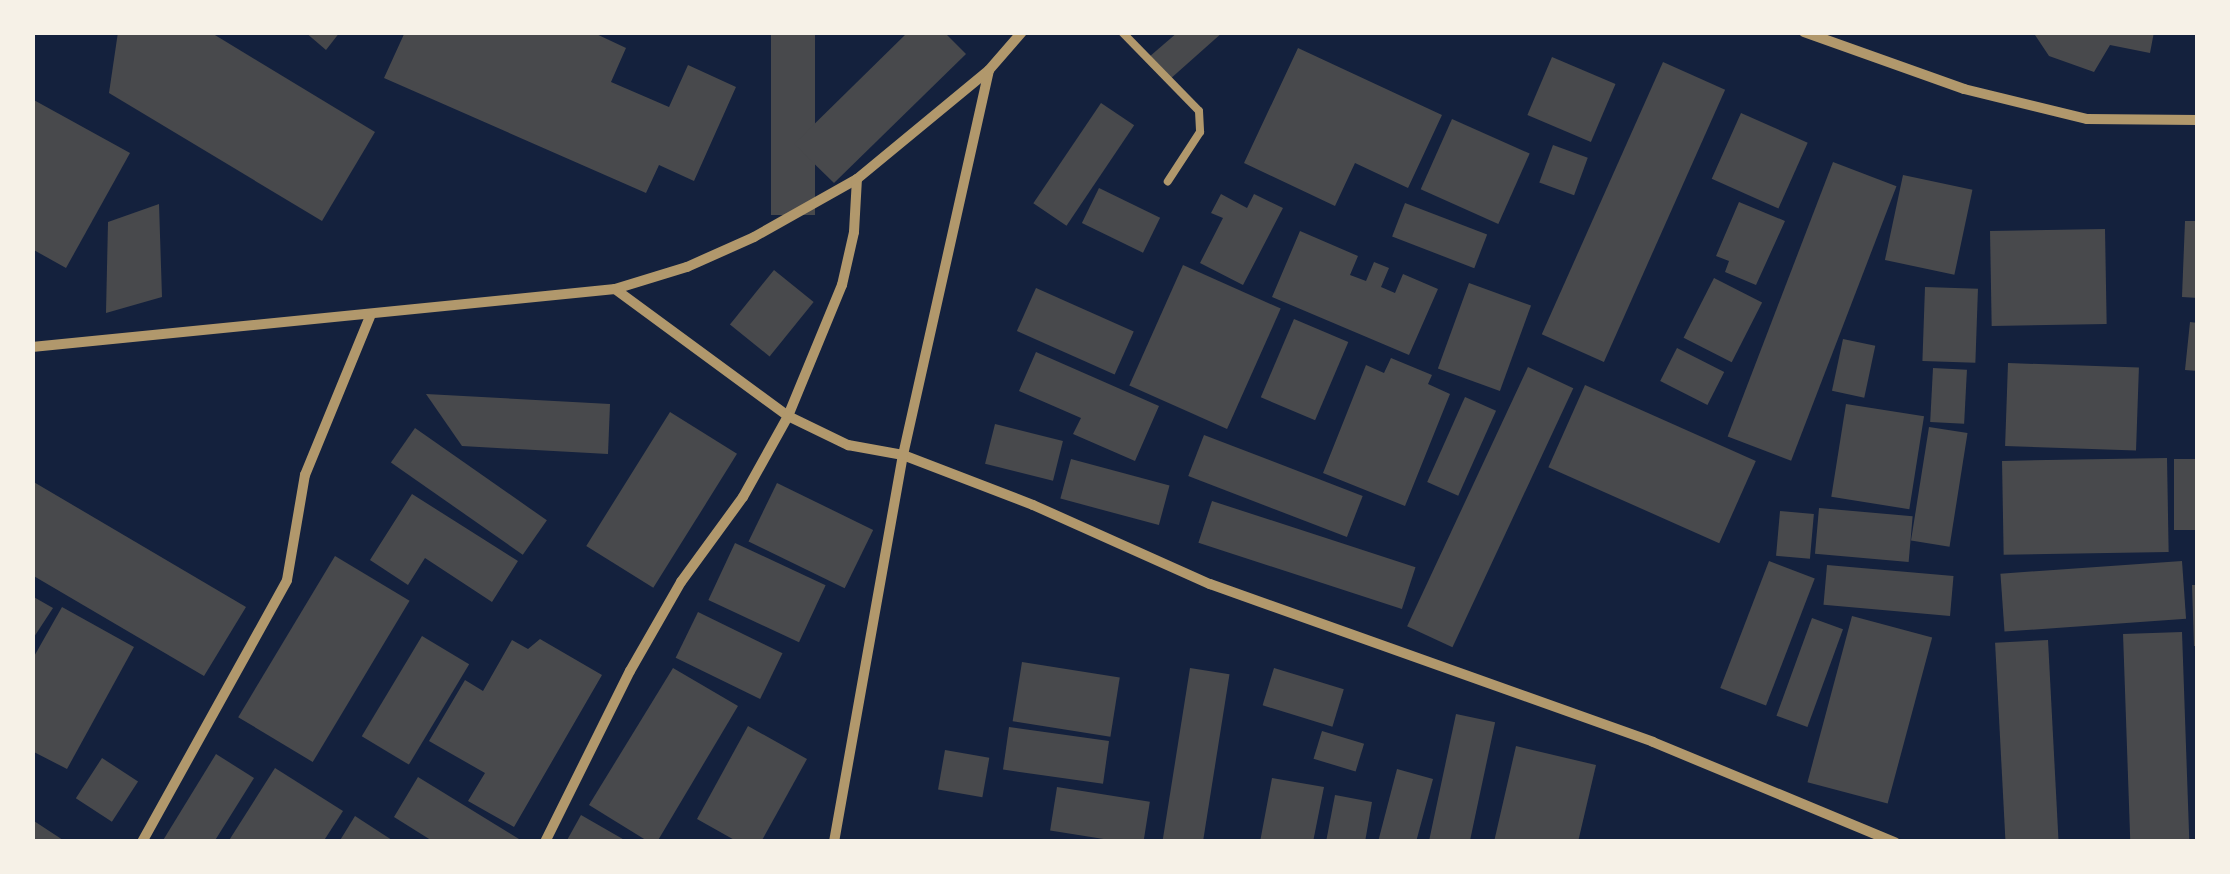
<!DOCTYPE html>
<style>
body{margin:0}
#map{position:relative;width:2230px;height:874px;overflow:hidden;background:#14213d;font-family:"DM Sans",sans-serif}
div>[style]{position:absolute}
.building>*{inset:0;background:#48494c;transform-origin:0 0}
.service>*{height:8px;margin:-4px;padding:0 4px;transform-origin:4px;border-radius:4px;background:#b1986c}
.minor>*{height:10px;margin:-5px;padding:0 5px;transform-origin:5px;border-radius:5px;background:#b1986c}
span{translate:-50% -50%;white-space:nowrap;text-align:center;line-height:1.15;-webkit-text-stroke:10px #f6f1e7;paint-order:stroke}
.frame{position:absolute;inset:0;border:35px solid #f6f1e7;pointer-events:none}
</style>
<div id="map">
<div class="building">
<div style="clip-path:polygon(118px 32px,210px 32px,375px 132px,322px 221px,109px 93px)"></div>
<div style="clip-path:polygon(305px 32px,340px 32px,326px 50px)"></div>
<div style="clip-path:polygon(405px 32px,592px 32px,626px 48px,611px 82px,669px 107px,688px 65px,736px 87px,694px 181px,659px 165px,646px 193px,384px 78px)"></div>
<div style="left:771px;top:32px;width:44px;height:183px"></div>
<div style="clip-path:polygon(908px 32px,944px 32px,966px 54px,834px 183px,794px 144px)"></div>
<div style="clip-path:polygon(1178px 32px,1223px 32px,1169px 80px,1149px 57px)"></div>
<div style="clip-path:polygon(2033px 32px,2154px 32px,2150px 53px,2110px 45px,2094px 72px,2049px 56px)"></div>
<div style="clip-path:polygon(1298px 48px,1442px 115px,1408px 188px,1355px 163px,1335px 206px,1244px 163px)"></div>
<div style="left:1552px;top:57px;width:69px;height:63px;rotate:23deg"></div>
<div style="left:1663px;top:62px;width:68px;height:298px;rotate:24deg"></div>
<div style="clip-path:polygon(32px 99px,130px 153px,66px 268px,32px 249px)"></div>
<div style="left:1101px;top:103px;width:40px;height:121px;rotate:34deg"></div>
<div style="left:1741px;top:113px;width:73px;height:72px;rotate:24deg"></div>
<div style="left:1452px;top:119px;width:85px;height:77px;rotate:24deg"></div>
<div style="left:1553px;top:145px;width:37px;height:40px;rotate:20deg"></div>
<div style="left:1833px;top:162px;width:68px;height:294px;rotate:21deg"></div>
<div style="left:1903px;top:175px;width:71px;height:87px;rotate:12deg"></div>
<div style="left:1099px;top:188px;width:68px;height:39px;rotate:26deg"></div>
<div style="clip-path:polygon(1221px 194px,1247px 208px,1254px 194px,1283px 208px,1243px 285px,1200px 263px,1223px 218px,1211px 213px)"></div>
<div style="clip-path:polygon(1739px 202px,1785px 221px,1756px 285px,1725px 272px,1729px 261px,1716px 256px)"></div>
<div style="left:1405px;top:203px;width:88px;height:36px;rotate:21deg"></div>
<div style="clip-path:polygon(159px 204px,162px 297px,106px 313px,108px 222px)"></div>
<div style="clip-path:polygon(2185px 221px,2198px 221px,2198px 298px,2182px 297px)"></div>
<div style="left:2105px;top:229px;width:95px;height:115px;rotate:89deg"></div>
<div style="clip-path:polygon(1300px 231px,1358px 256px,1350px 275px,1366px 281px,1374px 262px,1389px 268px,1381px 287px,1395px 293px,1403px 274px,1438px 289px,1409px 355px,1272px 297px)"></div>
<div style="left:1183px;top:265px;width:107px;height:132px;rotate:24deg"></div>
<div style="left:774px;top:270px;width:51px;height:70px;rotate:39deg"></div>
<div style="left:1714px;top:278px;width:54px;height:67px;rotate:27deg"></div>
<div style="left:1469px;top:283px;width:66px;height:91px;rotate:20deg"></div>
<div style="left:1925px;top:287px;width:53px;height:74px;rotate:2deg"></div>
<div style="left:1036px;top:288px;width:107px;height:47px;rotate:24deg"></div>
<div style="left:1294px;top:319px;width:59px;height:85px;rotate:23deg"></div>
<div style="clip-path:polygon(2190px 322px,2198px 323px,2198px 371px,2185px 370px)"></div>
<div style="left:1843px;top:339px;width:33px;height:53px;rotate:12deg"></div>
<div style="left:1677px;top:348px;width:53px;height:37px;rotate:27deg"></div>
<div style="clip-path:polygon(1036px 352px,1159px 406px,1135px 461px,1073px 434px,1081px 418px,1019px 391px)"></div>
<div style="clip-path:polygon(1391px 358px,1432px 375px,1428px 384px,1450px 394px,1405px 506px,1323px 473px,1366px 365px,1384px 373px)"></div>
<div style="left:2008px;top:363px;width:131px;height:83px;rotate:2deg"></div>
<div style="left:1528px;top:367px;width:50px;height:286px;rotate:25deg"></div>
<div style="left:1933px;top:368px;width:34px;height:54px;rotate:3deg"></div>
<div style="left:1585px;top:385px;width:187px;height:90px;rotate:24deg"></div>
<div style="clip-path:polygon(426px 394px,610px 404px,608px 454px,462px 446px)"></div>
<div style="left:1465px;top:397px;width:34px;height:93px;rotate:24deg"></div>
<div style="left:1846px;top:404px;width:79px;height:94px;rotate:9deg"></div>
<div style="left:670px;top:412px;width:79px;height:158px;rotate:32deg"></div>
<div style="left:995px;top:424px;width:70px;height:41px;rotate:14deg"></div>
<div style="left:1929px;top:427px;width:39px;height:115px;rotate:9deg"></div>
<div style="left:415px;top:428px;width:161px;height:42px;rotate:35deg"></div>
<div style="left:1204px;top:435px;width:170px;height:44px;rotate:21deg"></div>
<div style="left:2167px;top:458px;width:94px;height:165px;rotate:89deg"></div>
<div style="left:1071px;top:459px;width:102px;height:41px;rotate:15deg"></div>
<div style="left:2174px;top:459px;width:24px;height:71px"></div>
<div style="clip-path:polygon(32px 481px,246px 607px,204px 676px,32px 575px)"></div>
<div style="left:777px;top:483px;width:107px;height:65px;rotate:26deg"></div>
<div style="clip-path:polygon(412px 494px,518px 561px,492px 602px,425px 558px,408px 585px,370px 560px)"></div>
<div style="left:1212px;top:501px;width:214px;height:44px;rotate:18deg"></div>
<div style="left:1819px;top:508px;width:94px;height:46px;rotate:5deg"></div>
<div style="left:1780px;top:511px;width:34px;height:45px;rotate:5deg"></div>
<div style="left:735px;top:543px;width:100px;height:63px;rotate:25deg"></div>
<div style="left:335px;top:556px;width:87px;height:188px;rotate:31deg"></div>
<div style="left:1769px;top:561px;width:49px;height:136px;rotate:21deg"></div>
<div style="left:2182px;top:561px;width:58px;height:182px;rotate:86deg"></div>
<div style="left:1827px;top:565px;width:127px;height:40px;rotate:5deg"></div>
<div style="clip-path:polygon(2192px 585px,2198px 585px,2198px 646px,2194px 646px)"></div>
<div style="clip-path:polygon(32px 596px,53px 608px,32px 640px)"></div>
<div style="clip-path:polygon(62px 607px,134px 647px,67px 769px,32px 751px,32px 660px)"></div>
<div style="left:698px;top:612px;width:94px;height:51px;rotate:26deg"></div>
<div style="left:1852px;top:616px;width:83px;height:172px;rotate:15deg"></div>
<div style="left:1812px;top:618px;width:33px;height:104px;rotate:20deg"></div>
<div style="left:2182px;top:632px;width:210px;height:59px;rotate:88deg"></div>
<div style="left:422px;top:636px;width:55px;height:117px;rotate:31deg"></div>
<div style="clip-path:polygon(540px 639px,602px 675px,514px 827px,468px 801px,485px 773px,429px 741px,465px 680px,483px 691px,512px 640px,528px 649px)"></div>
<div style="left:2048px;top:640px;width:202px;height:53px;rotate:87deg"></div>
<div style="left:1022px;top:662px;width:99px;height:60px;rotate:9deg"></div>
<div style="clip-path:polygon(673px 668px,738px 706px,657px 842px,649px 842px,589px 805px)"></div>
<div style="left:1190px;top:668px;width:40px;height:176px;rotate:9deg"></div>
<div style="left:1274px;top:668px;width:73px;height:39px;rotate:17deg"></div>
<div style="left:1456px;top:714px;width:40px;height:130px;rotate:12deg"></div>
<div style="clip-path:polygon(748px 726px,807px 759px,761px 842px,738px 842px,697px 819px)"></div>
<div style="left:1009px;top:727px;width:101px;height:43px;rotate:8deg"></div>
<div style="left:1322px;top:731px;width:44px;height:29px;rotate:17deg"></div>
<div style="clip-path:polygon(1516px 746px,1596px 765px,1578px 842px,1494px 842px)"></div>
<div style="left:945px;top:750px;width:45px;height:40px;rotate:10deg"></div>
<div style="clip-path:polygon(216px 754px,254px 778px,214px 842px,162px 842px)"></div>
<div style="left:102px;top:758px;width:43px;height:48px;rotate:33deg"></div>
<div style="clip-path:polygon(275px 768px,343px 811px,323px 842px,228px 842px)"></div>
<div style="clip-path:polygon(1397px 769px,1433px 779px,1416px 842px,1378px 842px)"></div>
<div style="clip-path:polygon(418px 777px,519px 839px,434px 842px,394px 817px)"></div>
<div style="clip-path:polygon(1272px 778px,1324px 787px,1313px 842px,1260px 842px)"></div>
<div style="left:1057px;top:787px;width:94px;height:44px;rotate:9deg"></div>
<div style="clip-path:polygon(1335px 795px,1372px 802px,1365px 842px,1326px 842px)"></div>
<div style="clip-path:polygon(581px 815px,628px 842px,566px 842px)"></div>
<div style="clip-path:polygon(355px 816px,395px 842px,339px 842px)"></div>
<div style="clip-path:polygon(34px 821px,66px 842px,32px 842px)"></div>
</div>
<div class="service">
<div style="left:1122px;top:32px;width:110px;rotate:45.7deg"></div>
<div style="left:1199px;top:111px;width:21px;rotate:87deg"></div>
<div style="left:1200px;top:132px;width:59px;rotate:123.1deg"></div>
</div>
<div class="minor">
<div style="left:1804px;top:32px;width:170px;rotate:19.6deg"></div>
<div style="left:1964px;top:89px;width:127px;rotate:13.7deg"></div>
<div style="left:2087px;top:119px;width:111px;rotate:0.5deg"></div>
<div style="left:615px;top:289px;width:215px;rotate:36.3deg"></div>
<div style="left:788px;top:416px;width:67px;rotate:25.8deg"></div>
<div style="left:848px;top:445px;width:56px;rotate:10.3deg"></div>
<div style="left:903px;top:455px;width:139px;rotate:21deg"></div>
<div style="left:1033px;top:505px;width:194px;rotate:24.1deg"></div>
<div style="left:1210px;top:584px;width:470px;rotate:19.6deg"></div>
<div style="left:1653px;top:742px;width:262px;rotate:22.5deg"></div>
<div style="left:32px;top:347px;width:586px;rotate:-5.68deg"></div>
<div style="left:615px;top:289px;width:75px;rotate:-17deg"></div>
<div style="left:687px;top:267px;width:73px;rotate:-24.1deg"></div>
<div style="left:754px;top:237px;width:118px;rotate:-29.4deg"></div>
<div style="left:857px;top:179px;width:171px;rotate:-39.5deg"></div>
<div style="left:989px;top:70px;width:50px;rotate:-49deg"></div>
<div style="left:142px;top:842px;width:299px;rotate:-61deg"></div>
<div style="left:287px;top:580px;width:107px;rotate:-80.3deg"></div>
<div style="left:305px;top:475px;width:174px;rotate:-67.7deg"></div>
<div style="left:545px;top:842px;width:191px;rotate:-63.6deg"></div>
<div style="left:630px;top:671px;width:103px;rotate:-60.2deg"></div>
<div style="left:681px;top:582px;width:105px;rotate:-53.9deg"></div>
<div style="left:743px;top:497px;width:93px;rotate:-60.9deg"></div>
<div style="left:788px;top:416px;width:142px;rotate:-67.6deg"></div>
<div style="left:842px;top:285px;width:54px;rotate:-77.2deg"></div>
<div style="left:854px;top:232px;width:53px;rotate:-86.8deg"></div>
<div style="left:834px;top:842px;width:393px;rotate:-79.9deg"></div>
<div style="left:903px;top:455px;width:394px;rotate:-77.4deg"></div>
</div>
<div class="frame"></div>
</div>
